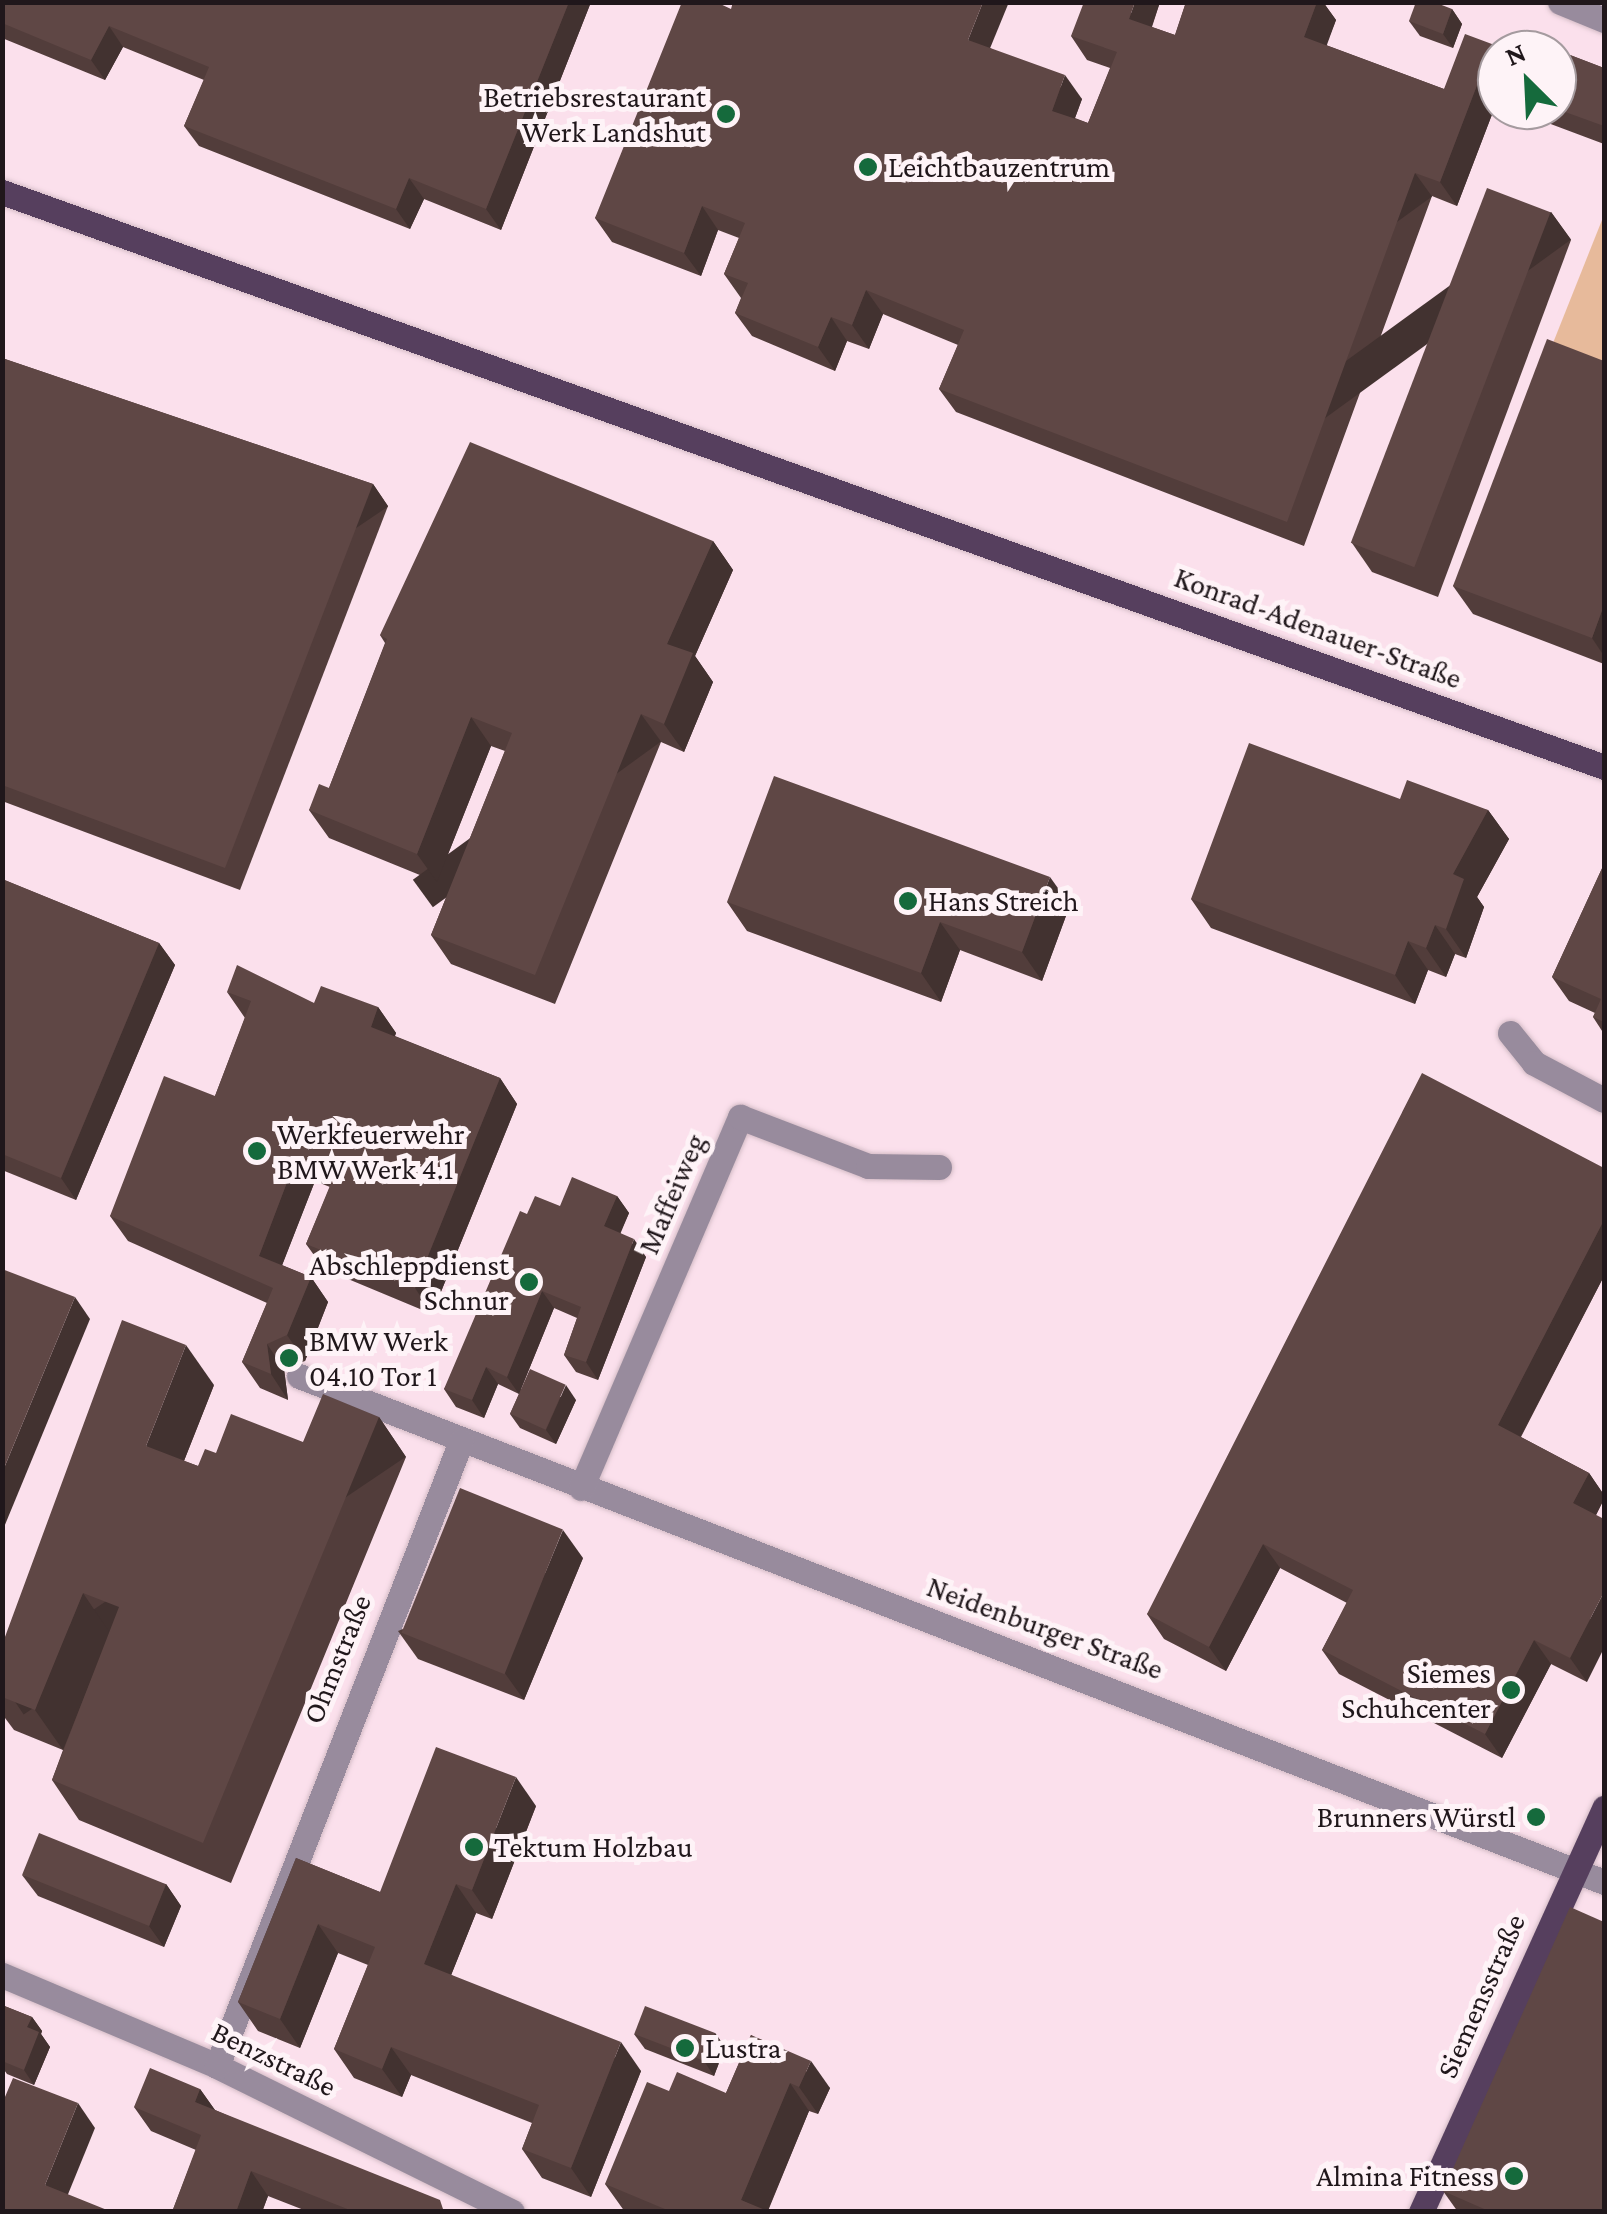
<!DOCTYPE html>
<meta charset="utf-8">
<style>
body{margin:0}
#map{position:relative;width:1607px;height:2214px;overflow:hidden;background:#fbe0ec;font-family:"Crimson Pro",serif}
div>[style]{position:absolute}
.green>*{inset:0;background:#e7ba9b}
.roads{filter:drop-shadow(0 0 2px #d4bcc6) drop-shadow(0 0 2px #d4bcc6)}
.minor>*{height:25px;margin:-12.5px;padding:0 12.5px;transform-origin:12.5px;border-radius:12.5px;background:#988b9d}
.major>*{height:25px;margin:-12.5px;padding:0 12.5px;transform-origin:12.5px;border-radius:12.5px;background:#563f5e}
.wall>*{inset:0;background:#523d3b}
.shaded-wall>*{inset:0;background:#423230;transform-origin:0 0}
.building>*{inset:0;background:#5f4745;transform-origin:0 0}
.dots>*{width:28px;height:28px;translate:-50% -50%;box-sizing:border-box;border:5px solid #fef3f7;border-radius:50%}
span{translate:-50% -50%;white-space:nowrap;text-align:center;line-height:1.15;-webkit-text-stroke:10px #fef3f7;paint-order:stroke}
.poi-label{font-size:30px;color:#20171b}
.right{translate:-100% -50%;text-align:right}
.left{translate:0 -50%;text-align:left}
.street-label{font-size:30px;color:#20171b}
.frame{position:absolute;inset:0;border:5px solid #20171b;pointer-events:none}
.north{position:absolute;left:1477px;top:30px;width:100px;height:100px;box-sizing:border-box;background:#fef3f7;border:2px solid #a59b9f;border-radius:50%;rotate:336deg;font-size:28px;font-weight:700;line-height:40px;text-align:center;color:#20171b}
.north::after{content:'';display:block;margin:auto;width:35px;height:45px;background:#156a3c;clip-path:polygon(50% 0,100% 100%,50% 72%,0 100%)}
</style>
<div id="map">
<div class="green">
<div style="clip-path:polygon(1604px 215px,1604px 362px,1553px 343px)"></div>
</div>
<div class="roads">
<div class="minor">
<div style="left:1560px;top:2px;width:48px;rotate:22.2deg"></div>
<div style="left:1510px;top:1033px;width:38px;rotate:51deg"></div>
<div style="left:1534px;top:1063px;width:79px;rotate:27.9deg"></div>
<div style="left:299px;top:1376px;width:1400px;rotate:21.19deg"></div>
<div style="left:581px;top:1488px;width:404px;rotate:-66.8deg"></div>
<div style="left:740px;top:1117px;width:137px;rotate:20.9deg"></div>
<div style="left:868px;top:1166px;width:71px;rotate:0.8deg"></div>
<div style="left:2px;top:1975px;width:233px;rotate:22.9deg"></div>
<div style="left:217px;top:2066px;width:329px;rotate:26.3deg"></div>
<div style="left:217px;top:2066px;width:671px;rotate:-68.67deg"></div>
</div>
<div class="major">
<div style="left:2px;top:192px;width:1702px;rotate:19.74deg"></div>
<div style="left:1421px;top:2212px;width:444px;rotate:-65.6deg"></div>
</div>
</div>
<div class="wall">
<div style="clip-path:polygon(2px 2px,591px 2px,501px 230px,424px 199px,410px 229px,199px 146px,184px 126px,204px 80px,123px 47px,105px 80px,2px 38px)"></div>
<div style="clip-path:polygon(1160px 2px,1152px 27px,1175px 35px,1186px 2px,1323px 2px,1336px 20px,1326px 45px,1444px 89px,1497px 50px,1497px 104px,1496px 104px,1457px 206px,1432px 196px,1304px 546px,956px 412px,939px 389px,958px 345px,883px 314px,869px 349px,847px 341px,835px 371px,752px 336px,735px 313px,741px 298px,724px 274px,739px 238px,718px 230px,701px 276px,612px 242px,595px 218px,731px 9px,990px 48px,1082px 99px,1075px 118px,1088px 123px,1110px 68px,1087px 60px,1071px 36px)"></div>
<div style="clip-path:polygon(1452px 9px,1462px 24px,1453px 48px,1420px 36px,1409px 21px)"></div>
<div style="clip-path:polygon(1557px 50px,1604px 68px,1604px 144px,1513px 110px,1557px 110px)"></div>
<div style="clip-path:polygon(1551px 212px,1571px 240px,1438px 597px,1372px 572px,1352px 543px)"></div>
<div style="clip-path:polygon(2px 358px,373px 484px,388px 506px,240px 890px,2px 801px)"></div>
<div style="clip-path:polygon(1604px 361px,1604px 664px,1473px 614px,1453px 586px)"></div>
<div style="clip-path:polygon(713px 541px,733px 570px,695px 656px,713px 682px,684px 752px,661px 742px,555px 1004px,451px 964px,431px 935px,505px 751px,491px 746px,437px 882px,329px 838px,309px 810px,329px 788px,385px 643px,380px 635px)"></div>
<div style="clip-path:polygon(1400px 799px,1488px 810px,1509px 839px,1477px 897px,1484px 907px,1466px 958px,1455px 954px,1446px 977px,1428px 970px,1415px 1004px,1211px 928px,1191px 899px)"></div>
<div style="clip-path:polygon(1604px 864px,1604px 1034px,1593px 1017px,1595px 1013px,1569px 1001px,1552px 977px)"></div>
<div style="clip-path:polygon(2px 879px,159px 943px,175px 965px,76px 1200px,2px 1170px)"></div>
<div style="clip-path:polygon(727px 902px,1070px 905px,1042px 981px,960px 950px,941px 1002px,747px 931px)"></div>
<div style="clip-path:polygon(227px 992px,314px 1003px,378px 1007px,396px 1033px,395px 1036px,500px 1078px,517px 1104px,432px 1314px,324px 1269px,306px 1244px,330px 1187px,315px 1181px,282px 1265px,311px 1277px,328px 1302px,305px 1361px,284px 1369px,288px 1400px,260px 1388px,242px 1362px,267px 1303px,128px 1241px,110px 1216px,215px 1096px,245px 1018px)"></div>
<div style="clip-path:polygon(1604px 1168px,1604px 1276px,1521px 1437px,1589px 1473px,1604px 1495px,1604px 1499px,1596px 1515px,1587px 1682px,1551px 1664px,1502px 1758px,1339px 1674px,1322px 1650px,1347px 1603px,1280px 1568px,1226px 1671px,1164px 1639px,1147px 1614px)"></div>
<div style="clip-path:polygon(617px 1196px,629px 1213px,620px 1233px,646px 1257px,598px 1380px,576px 1372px,564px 1355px,577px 1318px,554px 1308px,521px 1389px,576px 1400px,556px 1444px,520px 1428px,510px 1414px,519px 1394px,498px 1384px,484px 1418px,456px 1407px,444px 1389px,560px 1206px)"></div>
<div style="clip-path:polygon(214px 1385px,184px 1461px,198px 1466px,216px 1453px,303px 1442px,379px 1417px,406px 1457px,231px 1883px,79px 1820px,52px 1780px,63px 1750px,14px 1730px,2px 1714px,2px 1645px)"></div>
<div style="clip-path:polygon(583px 1558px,524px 1700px,418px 1659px,398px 1631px)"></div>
<div style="clip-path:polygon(536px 1806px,492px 1919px,476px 1913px,451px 1975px,641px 2071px,591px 2197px,542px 2178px,522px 2149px,532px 2123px,411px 2075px,402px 2097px,354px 2078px,334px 2049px,368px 1965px,338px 1953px,300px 2048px,258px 2031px,238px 2002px,296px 1858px,380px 1892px)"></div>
<div style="clip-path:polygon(22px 1875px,166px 1884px,181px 1906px,164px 1947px,38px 1896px)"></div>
<div style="clip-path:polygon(2px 2005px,32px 2017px,42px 2031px,41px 2034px,50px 2047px,34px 2085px,7px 2074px,2px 2067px)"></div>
<div style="clip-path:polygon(715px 2033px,725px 2047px,714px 2076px,645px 2049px,634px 2034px)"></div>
<div style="clip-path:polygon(751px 2035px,830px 2088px,818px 2114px,809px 2111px,768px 2211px,770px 2212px,625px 2212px,605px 2184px,726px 2093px)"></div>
<div style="clip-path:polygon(200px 2089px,215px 2110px,448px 2212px,309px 2212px,268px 2196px,262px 2212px,172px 2212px,196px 2150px,151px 2131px,134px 2107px)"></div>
<div style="clip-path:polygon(1443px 2191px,1604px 2212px,1458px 2212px)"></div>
</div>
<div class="shaded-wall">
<div style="clip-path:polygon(569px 2px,591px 2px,501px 230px,486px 209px)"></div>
<div style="clip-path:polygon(983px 2px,1009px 2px,984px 63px,968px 40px)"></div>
<div style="clip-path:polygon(1135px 2px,1160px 2px,1146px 43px,1129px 19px)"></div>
<div style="clip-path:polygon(1317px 2px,1323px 2px,1336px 20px,1321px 61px,1304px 37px)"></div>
<div style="clip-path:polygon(1452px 9px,1462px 24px,1453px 48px,1443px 34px)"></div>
<div style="clip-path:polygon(109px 26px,123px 47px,105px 80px,91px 60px)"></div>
<div style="clip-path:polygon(1065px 75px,1082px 99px,1069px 134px,1052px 111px)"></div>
<div style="clip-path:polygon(1479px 80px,1496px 104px,1457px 206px,1440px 182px)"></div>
<div style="left:1415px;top:173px;width:29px;height:372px;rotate:54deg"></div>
<div style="clip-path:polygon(409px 178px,424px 199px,410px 229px,396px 209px)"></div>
<div style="clip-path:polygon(702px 206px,718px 230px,701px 276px,684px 253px)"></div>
<div style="left:1551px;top:212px;width:34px;height:380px;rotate:54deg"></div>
<div style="clip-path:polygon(866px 290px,883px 314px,869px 349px,852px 325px)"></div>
<div style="clip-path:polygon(831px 317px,847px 341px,835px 371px,818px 347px)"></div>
<div style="left:373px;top:484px;width:27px;height:412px;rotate:56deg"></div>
<div style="clip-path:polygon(713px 541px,733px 570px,695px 656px,713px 682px,684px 752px,664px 724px,667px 644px)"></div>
<div style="clip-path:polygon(1604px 605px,1604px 656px,1592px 638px)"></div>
<div style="left:641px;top:714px;width:34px;height:282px;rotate:54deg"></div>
<div style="clip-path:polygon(471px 717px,491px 746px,437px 882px,417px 854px)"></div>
<div style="clip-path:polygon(1488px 810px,1509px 839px,1477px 897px,1484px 907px,1466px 958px,1446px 929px,1453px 874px)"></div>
<div style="clip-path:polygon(1050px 877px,1070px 905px,1042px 981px,1022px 952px)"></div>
<div style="clip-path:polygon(940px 922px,960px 950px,941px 1002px,921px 973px)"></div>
<div style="clip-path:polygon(1435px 925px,1455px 954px,1446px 977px,1426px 948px)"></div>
<div style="clip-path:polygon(1408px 941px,1428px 970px,1415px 1004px,1395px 975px)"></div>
<div style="clip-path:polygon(159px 943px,175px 965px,76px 1200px,61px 1178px)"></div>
<div style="clip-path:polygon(378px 1007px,396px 1033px,388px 1052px,371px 1027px)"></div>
<div style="clip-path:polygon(500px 1078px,517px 1104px,432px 1314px,415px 1288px)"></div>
<div style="clip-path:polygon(297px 1156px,315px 1181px,276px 1281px,259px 1256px)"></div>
<div style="clip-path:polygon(617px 1196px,629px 1213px,616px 1244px,604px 1226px)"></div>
<div style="clip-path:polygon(1604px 1220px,1604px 1276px,1514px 1449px,1498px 1425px)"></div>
<div style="clip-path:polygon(634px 1239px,646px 1257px,598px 1380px,586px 1362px)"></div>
<div style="clip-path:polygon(311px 1277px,328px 1302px,305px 1361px,287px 1335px)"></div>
<div style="clip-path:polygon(542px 1291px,554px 1308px,519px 1394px,507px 1377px)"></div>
<div style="clip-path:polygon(75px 1297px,90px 1319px,2px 1532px,2px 1473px)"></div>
<div style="clip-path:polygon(267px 1344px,284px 1369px,288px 1400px,271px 1374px)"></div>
<div style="clip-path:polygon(186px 1345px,214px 1385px,174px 1486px,146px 1446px)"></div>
<div style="clip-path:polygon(486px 1367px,498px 1384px,484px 1418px,472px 1400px)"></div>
<div style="clip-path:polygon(566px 1385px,576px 1400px,556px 1444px,546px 1430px)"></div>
<div style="left:379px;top:1417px;width:48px;height:461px;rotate:56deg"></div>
<div style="clip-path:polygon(1589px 1473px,1604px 1495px,1604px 1499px,1590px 1527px,1573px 1503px)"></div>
<div style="clip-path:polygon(563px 1530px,583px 1558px,524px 1700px,504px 1672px)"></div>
<div style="clip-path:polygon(1263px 1544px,1280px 1568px,1226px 1671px,1209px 1647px)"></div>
<div style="clip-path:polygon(1604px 1592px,1604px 1648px,1587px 1682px,1570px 1658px)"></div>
<div style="clip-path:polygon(83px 1593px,110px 1633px,63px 1750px,35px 1710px)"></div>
<div style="clip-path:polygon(1534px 1640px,1551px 1664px,1502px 1758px,1485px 1734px)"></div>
<div style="clip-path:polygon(516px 1777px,536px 1806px,492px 1919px,472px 1890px)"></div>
<div style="clip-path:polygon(166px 1884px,181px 1906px,164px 1947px,149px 1926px)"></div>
<div style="clip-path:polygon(456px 1884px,476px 1913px,444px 1993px,424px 1964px)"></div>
<div style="clip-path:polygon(318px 1924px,338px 1953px,300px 2048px,280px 2019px)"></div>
<div style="clip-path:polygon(32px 2017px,42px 2031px,41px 2034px,50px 2047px,34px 2085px,24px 2070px,27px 2027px)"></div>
<div style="clip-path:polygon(715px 2033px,725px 2047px,714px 2076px,704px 2061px)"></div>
<div style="clip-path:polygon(621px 2042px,641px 2071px,591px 2197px,571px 2168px)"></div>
<div style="clip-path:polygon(391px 2047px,411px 2075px,402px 2097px,382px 2069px)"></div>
<div style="clip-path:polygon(811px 2061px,830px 2088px,818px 2114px,799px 2087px)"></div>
<div style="clip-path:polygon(790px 2083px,809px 2111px,767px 2212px,741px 2200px)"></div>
<div style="clip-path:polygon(200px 2089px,217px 2113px,195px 2102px)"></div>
<div style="clip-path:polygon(78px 2103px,95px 2128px,62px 2209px,45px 2185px)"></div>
<div style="clip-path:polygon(251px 2171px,268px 2196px,262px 2212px,236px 2212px)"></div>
</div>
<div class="building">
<div style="clip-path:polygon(2px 2px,569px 2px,486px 209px,409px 178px,396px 209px,184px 126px,209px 67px,109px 26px,91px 60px,2px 23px)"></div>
<div style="clip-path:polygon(682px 2px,716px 2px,731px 9px,733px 2px,983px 2px,968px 40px,1065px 75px,1052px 111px,1088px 123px,1117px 52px,1071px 36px,1084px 2px,1135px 2px,1129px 19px,1175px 35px,1186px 2px,1317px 2px,1304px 37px,1444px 89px,1465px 34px,1508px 50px,1497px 50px,1497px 87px,1479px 80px,1440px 182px,1415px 173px,1287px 522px,939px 389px,964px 330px,866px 290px,852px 325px,831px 317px,818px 347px,735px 313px,748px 283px,724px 274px,745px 223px,702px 206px,684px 253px,595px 218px)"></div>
<div style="clip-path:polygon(1416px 2px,1434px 2px,1452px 9px,1443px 34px,1409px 21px)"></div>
<div style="clip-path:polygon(1530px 40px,1556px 50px,1527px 50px)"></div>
<div style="clip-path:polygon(1557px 50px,1604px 68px,1604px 126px,1557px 109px)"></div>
<div style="left:1487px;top:188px;width:68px;height:380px;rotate:21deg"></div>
<div style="clip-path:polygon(1547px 339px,1604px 361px,1604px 605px,1592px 638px,1453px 586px)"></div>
<div style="clip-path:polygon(2px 358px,373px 484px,225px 868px,2px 785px)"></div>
<div style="clip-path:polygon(470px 442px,713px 541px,667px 644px,693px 653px,664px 724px,641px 714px,535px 975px,431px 935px,512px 733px,471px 717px,417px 854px,309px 810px,319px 784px,329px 788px,387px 639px,380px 635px)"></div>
<div style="clip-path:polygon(1249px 743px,1400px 799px,1407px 780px,1488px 810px,1453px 874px,1464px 879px,1446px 929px,1435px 925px,1426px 948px,1408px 941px,1395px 975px,1191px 899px)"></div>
<div style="clip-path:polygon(774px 776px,1050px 877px,1022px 952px,940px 922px,921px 973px,727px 902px)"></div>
<div style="clip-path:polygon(1604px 864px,1604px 1022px,1593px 1017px,1601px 999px,1552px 977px)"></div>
<div style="clip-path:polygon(2px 879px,159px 943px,61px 1178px,2px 1154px)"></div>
<div style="clip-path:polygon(237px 965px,314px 1003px,321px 986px,378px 1007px,371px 1027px,500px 1078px,415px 1288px,306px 1244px,336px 1171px,297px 1156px,259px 1256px,311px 1277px,287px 1335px,267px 1344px,271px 1374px,242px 1362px,273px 1288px,110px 1216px,164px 1076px,215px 1096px,251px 1001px,227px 992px)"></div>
<div style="clip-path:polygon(1422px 1073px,1604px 1168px,1604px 1220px,1498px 1425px,1589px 1473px,1573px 1503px,1604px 1519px,1604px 1592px,1570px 1658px,1534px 1640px,1485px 1734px,1322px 1650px,1353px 1590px,1263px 1544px,1209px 1647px,1147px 1614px)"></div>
<div style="clip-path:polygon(572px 1177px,617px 1196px,604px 1226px,634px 1239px,586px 1362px,564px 1355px,581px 1307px,542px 1291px,507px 1377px,486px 1367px,472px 1400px,444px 1389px,520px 1211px,527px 1214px,535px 1196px,560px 1206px)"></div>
<div style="clip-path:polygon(2px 1269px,75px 1297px,2px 1473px)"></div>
<div style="clip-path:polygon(122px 1320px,186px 1345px,146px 1446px,198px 1466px,205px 1449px,216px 1453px,231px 1414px,303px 1442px,323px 1394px,379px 1417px,203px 1843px,52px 1780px,119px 1607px,83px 1593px,35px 1710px,2px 1697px,2px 1645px)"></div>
<div style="left:530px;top:1369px;width:39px;height:49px;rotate:24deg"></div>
<div style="left:460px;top:1488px;width:111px;height:156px;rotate:22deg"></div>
<div style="clip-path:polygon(436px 1747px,516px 1777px,472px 1890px,456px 1884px,424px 1964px,621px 2042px,571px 2168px,522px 2149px,539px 2105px,391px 2047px,382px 2069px,334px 2049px,375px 1947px,318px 1924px,280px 2019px,238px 2002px,296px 1858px,380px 1892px)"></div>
<div style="left:39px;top:1833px;width:137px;height:45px;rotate:22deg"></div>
<div style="clip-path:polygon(1570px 1907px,1604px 1922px,1604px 2212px,1491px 2212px,1443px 2191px)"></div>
<div style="clip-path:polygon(2px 2005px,32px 2017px,27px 2027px,39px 2032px,24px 2070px,2px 2061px)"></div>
<div style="left:645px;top:2006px;width:75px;height:30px;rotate:21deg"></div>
<div style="clip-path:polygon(751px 2035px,811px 2061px,799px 2087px,790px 2083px,741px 2200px,770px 2212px,672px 2212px,605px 2184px,647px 2082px,669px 2091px,677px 2072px,726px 2093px)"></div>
<div style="clip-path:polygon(150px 2068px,200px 2089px,195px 2102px,440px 2200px,444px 2212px,355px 2212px,251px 2171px,236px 2212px,172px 2212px,201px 2135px,134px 2107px)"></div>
<div style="clip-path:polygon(13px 2078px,78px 2103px,45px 2185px,112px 2212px,2px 2212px,2px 2104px)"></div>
</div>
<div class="dots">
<div style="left:726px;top:114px;background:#156a3c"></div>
<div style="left:868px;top:167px;background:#156a3c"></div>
<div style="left:908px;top:901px;background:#156a3c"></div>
<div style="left:257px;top:1151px;background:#156a3c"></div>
<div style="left:529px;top:1282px;background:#156a3c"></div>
<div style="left:289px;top:1358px;background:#156a3c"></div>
<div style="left:1511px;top:1690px;background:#156a3c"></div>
<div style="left:1536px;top:1817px;background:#156a3c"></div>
<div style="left:474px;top:1847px;background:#156a3c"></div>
<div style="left:685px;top:2048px;background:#156a3c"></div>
<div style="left:1514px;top:2176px;background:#156a3c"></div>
</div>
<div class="poi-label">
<span class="right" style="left:706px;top:114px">Betriebsrestaurant<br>Werk Landshut</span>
<span class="left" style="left:888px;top:167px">Leichtbauzentrum</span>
<span class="left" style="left:928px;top:901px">Hans Streich</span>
<span class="left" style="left:277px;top:1151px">Werkfeuerwehr<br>BMW Werk 4.1</span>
<span class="right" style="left:509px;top:1282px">Abschleppdienst<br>Schnur</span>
<span class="left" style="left:309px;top:1358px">BMW Werk<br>04.10 Tor 1</span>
<span class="right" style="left:1491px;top:1690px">Siemes<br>Schuhcenter</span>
<span class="right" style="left:1516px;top:1817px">Brunners Würstl</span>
<span class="left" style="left:494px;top:1847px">Tektum Holzbau</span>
<span class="left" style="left:705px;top:2048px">Lustra</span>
<span class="right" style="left:1494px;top:2176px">Almina Fitness</span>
</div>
<div class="street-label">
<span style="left:1318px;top:628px;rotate:20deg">Konrad-Adenauer-Straße</span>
<span style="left:672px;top:1194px;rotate:-67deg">Maffeiweg</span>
<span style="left:1045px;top:1628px;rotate:20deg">Neidenburger Straße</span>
<span style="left:337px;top:1659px;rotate:-68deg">Ohmstraße</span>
<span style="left:1481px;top:1996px;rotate:-66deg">Siemensstraße</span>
<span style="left:274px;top:2059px;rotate:26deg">Benzstraße</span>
</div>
<div class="frame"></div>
<div class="north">N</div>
</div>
